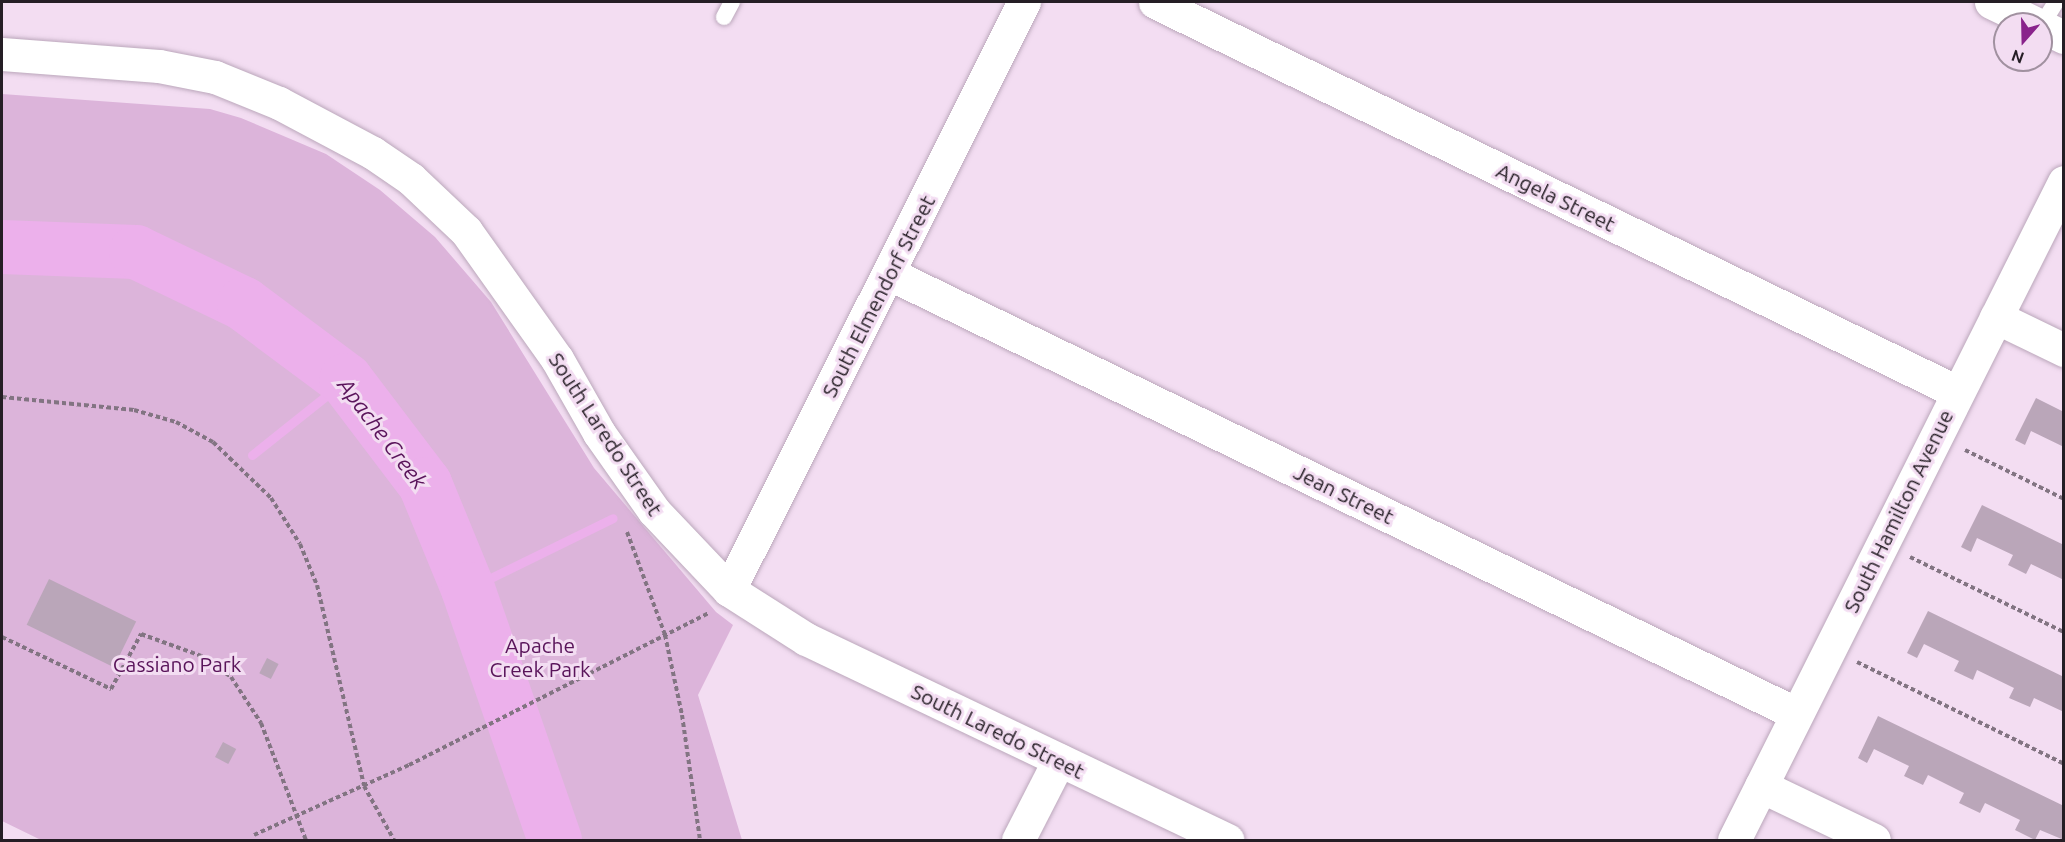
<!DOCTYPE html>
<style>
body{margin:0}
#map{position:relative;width:2065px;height:842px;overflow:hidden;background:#f3ddf2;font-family:Ubuntu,sans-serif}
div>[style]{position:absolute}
.green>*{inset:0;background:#dcb4da}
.stream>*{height:9px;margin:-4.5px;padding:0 4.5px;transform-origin:4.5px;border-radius:4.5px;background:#ecb0eb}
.river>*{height:54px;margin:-27px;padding:0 27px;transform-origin:27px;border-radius:27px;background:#ecb0eb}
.building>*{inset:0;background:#baa6b9;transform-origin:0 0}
.path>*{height:4px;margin-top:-2px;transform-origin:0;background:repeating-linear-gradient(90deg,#827482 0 4.5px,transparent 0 7.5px)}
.roads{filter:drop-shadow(0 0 2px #bba7bb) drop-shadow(0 0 2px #bba7bb)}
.lane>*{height:16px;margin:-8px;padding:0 8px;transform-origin:8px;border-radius:8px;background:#fff}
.street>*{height:33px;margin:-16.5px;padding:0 16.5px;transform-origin:16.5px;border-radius:16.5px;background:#fff}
.secondary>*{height:33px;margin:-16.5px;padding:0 16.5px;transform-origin:16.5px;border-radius:16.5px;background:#fff}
span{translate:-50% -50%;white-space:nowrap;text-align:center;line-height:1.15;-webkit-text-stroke:6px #f3ddf2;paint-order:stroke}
.street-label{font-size:21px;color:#251e25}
.park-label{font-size:21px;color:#59145a}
.water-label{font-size:22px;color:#5a145b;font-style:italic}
.frame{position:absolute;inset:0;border:3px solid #251e25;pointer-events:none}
.north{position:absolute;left:1993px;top:12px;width:60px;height:60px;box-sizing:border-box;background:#f3ddf2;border:2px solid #a191a0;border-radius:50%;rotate:200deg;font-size:16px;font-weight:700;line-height:24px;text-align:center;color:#251e25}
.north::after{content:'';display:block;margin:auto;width:21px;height:27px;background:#89238b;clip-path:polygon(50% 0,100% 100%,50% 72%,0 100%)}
</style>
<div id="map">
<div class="green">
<div style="clip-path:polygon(2px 94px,210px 109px,241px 118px,326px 154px,380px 190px,435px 237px,491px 302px,594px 468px,716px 612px,733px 625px,698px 695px,742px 840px,41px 840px,2px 821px)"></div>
</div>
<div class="stream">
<div style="left:252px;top:455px;width:120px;rotate:-38.6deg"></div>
<div style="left:468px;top:589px;width:161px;rotate:-26.1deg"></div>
</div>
<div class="river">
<div style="left:2px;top:247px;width:134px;rotate:2.1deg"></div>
<div style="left:136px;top:252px;width:120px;rotate:25.7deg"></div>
<div style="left:244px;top:304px;width:127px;rotate:36.7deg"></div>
<div style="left:346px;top:380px;width:131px;rotate:52.8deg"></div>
<div style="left:425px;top:484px;width:113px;rotate:67.7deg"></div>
<div style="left:468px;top:589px;width:266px;rotate:70.9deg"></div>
</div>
<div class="building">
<div style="clip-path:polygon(2036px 398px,2064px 412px,2064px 447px,2031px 431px,2025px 445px,2015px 440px)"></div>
<div style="clip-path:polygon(1982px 505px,2064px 545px,2064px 580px,2031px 564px,2026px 574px,2008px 565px,2013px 555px,1977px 538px,1971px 552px,1961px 547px)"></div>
<div style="left:49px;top:579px;width:97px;height:51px;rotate:26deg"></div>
<div style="clip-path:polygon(1928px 611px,2064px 677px,2064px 712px,2034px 698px,2030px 707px,2009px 698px,2014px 688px,1977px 670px,1973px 680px,1954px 671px,1959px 661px,1924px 644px,1917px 658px,1907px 653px)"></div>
<div style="left:267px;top:658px;width:13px;height:17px;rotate:27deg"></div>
<div style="clip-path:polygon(1878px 716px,2064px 806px,2064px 840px,2040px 830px,2035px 840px,2015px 830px,2020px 820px,1985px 803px,1980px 813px,1959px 803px,1964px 793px,1928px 775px,1923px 785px,1904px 776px,1909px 766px,1874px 749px,1867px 763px,1858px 758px)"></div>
<div style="left:223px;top:742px;width:15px;height:17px;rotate:28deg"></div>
</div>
<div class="path">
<div style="left:2px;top:397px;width:133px;rotate:5.6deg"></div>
<div style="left:134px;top:410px;width:44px;rotate:15.9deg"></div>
<div style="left:176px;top:422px;width:42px;rotate:28.4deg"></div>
<div style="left:213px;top:442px;width:81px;rotate:44deg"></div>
<div style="left:271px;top:498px;width:54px;rotate:57.8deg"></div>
<div style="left:300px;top:544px;width:44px;rotate:67.5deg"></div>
<div style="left:317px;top:585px;width:206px;rotate:76.8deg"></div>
<div style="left:364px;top:786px;width:62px;rotate:60.9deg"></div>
<div style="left:1965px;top:450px;width:110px;rotate:26.3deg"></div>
<div style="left:627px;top:532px;width:110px;rotate:69.7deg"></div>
<div style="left:665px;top:635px;width:82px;rotate:78deg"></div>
<div style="left:682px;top:715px;width:126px;rotate:81.8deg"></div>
<div style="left:1910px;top:557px;width:171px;rotate:26deg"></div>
<div style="left:2px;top:637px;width:121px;rotate:25.5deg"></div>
<div style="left:111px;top:689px;width:63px;rotate:-61.4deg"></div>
<div style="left:141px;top:634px;width:64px;rotate:20.1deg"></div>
<div style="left:201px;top:656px;width:37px;rotate:35deg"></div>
<div style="left:231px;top:677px;width:55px;rotate:56.9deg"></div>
<div style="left:261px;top:723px;width:125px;rotate:69deg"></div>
<div style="left:1857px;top:662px;width:231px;rotate:26.2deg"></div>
<div style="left:254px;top:835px;width:170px;rotate:-24.3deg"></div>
<div style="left:409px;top:765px;width:335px;rotate:-26.9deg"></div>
</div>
<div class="roads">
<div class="lane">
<div style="left:724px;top:17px;width:17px;rotate:-62deg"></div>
<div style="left:2041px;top:26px;width:28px;rotate:-58deg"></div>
</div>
<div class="street">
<div style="left:1155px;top:2px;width:892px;rotate:25.93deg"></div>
<div style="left:1991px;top:2px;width:51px;rotate:25.6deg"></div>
<div style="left:2041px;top:26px;width:25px;rotate:26deg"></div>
<div style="left:890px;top:274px;width:1008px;rotate:25.88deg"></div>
<div style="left:1996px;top:317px;width:76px;rotate:25.9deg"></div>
<div style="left:729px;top:590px;width:658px;rotate:-63.36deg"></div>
<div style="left:1761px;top:786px;width:125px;rotate:25.5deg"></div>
<div style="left:1018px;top:840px;width:90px;rotate:-62.9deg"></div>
<div style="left:1734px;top:840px;width:736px;rotate:-63.37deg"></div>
</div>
<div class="secondary">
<div style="left:2px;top:54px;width:157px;rotate:4.4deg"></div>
<div style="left:159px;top:66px;width:57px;rotate:11.1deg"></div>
<div style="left:215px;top:77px;width:69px;rotate:22.1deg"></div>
<div style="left:279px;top:103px;width:106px;rotate:28deg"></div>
<div style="left:373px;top:153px;width:46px;rotate:34.4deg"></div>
<div style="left:411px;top:179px;width:76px;rotate:43.4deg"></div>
<div style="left:466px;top:231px;width:157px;rotate:54.6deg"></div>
<div style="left:557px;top:359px;width:85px;rotate:60.4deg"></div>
<div style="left:599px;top:433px;width:95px;rotate:54.8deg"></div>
<div style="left:654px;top:511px;width:109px;rotate:46.5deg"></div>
<div style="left:729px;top:590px;width:91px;rotate:32.5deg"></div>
<div style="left:806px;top:639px;width:467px;rotate:25.5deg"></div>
</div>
</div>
<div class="street-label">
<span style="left:1556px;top:197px;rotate:26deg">Angela Street</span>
<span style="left:878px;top:296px;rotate:-63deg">South Elmendorf Street</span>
<span style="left:606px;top:434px;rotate:57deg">South Laredo Street</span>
<span style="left:1344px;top:494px;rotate:26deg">Jean Street</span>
<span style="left:1898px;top:511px;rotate:-64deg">South Hamilton Avenue</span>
<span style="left:998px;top:731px;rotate:26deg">South Laredo Street</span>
</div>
<div class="park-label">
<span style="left:540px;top:657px">Apache<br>Creek Park</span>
<span style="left:177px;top:664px">Cassiano Park</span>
</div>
<div class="water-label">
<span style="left:383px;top:433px;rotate:53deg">Apache Creek</span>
</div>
<div class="frame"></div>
<div class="north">N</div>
</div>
